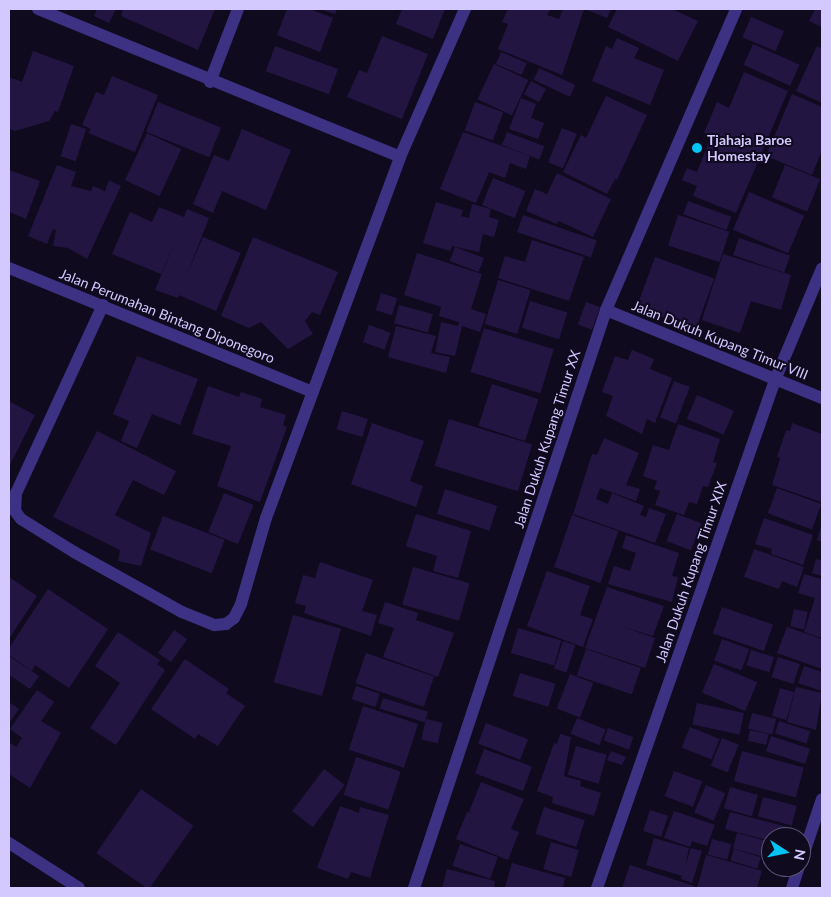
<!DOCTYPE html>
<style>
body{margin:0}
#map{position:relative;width:831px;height:897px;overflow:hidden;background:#100a1f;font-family:Lato,sans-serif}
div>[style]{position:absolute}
.building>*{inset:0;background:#221542;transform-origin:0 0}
.minor>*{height:12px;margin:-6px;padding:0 6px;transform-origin:6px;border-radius:6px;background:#3c3182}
.dots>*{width:14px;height:14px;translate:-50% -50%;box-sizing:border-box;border:2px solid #100a1f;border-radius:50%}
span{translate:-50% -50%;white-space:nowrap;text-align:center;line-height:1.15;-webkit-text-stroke:4px #100a1f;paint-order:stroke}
.poi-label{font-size:14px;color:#d4c9ff;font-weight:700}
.left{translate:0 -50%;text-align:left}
.street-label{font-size:14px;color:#d4c9ff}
.frame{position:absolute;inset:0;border:10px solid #d4c9ff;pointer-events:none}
.north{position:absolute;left:761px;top:827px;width:50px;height:50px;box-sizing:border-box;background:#100a1f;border:1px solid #5e5679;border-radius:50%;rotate:101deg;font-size:14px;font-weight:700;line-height:20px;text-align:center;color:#d4c9ff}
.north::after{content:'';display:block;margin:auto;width:18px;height:22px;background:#00c5f4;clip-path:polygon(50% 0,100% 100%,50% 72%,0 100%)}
</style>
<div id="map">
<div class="building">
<div style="clip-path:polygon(97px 9px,116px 9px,109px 23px,94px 16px)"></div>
<div style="clip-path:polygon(123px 9px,215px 9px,198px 50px,121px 16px)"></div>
<div style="clip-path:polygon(287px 9px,310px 9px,333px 18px,320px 52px,277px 35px)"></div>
<div style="clip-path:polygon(320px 9px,337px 9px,335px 14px)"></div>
<div style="clip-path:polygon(402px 9px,445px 9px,433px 39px,396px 24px)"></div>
<div style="clip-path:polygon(508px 9px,550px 9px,547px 15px,559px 19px,563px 9px,584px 9px,562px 75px,498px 49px,508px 24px,502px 22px)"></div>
<div style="clip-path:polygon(585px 9px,611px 9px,607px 18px)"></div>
<div style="clip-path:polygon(617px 9px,672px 9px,698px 21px,678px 61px,608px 27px)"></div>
<div style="clip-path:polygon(815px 9px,822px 9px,822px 27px,809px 21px)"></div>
<div style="left:751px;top:17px;width:36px;height:22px;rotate:23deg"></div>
<div style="clip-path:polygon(382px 36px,428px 54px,402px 119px,347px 97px,359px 70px,367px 73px)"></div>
<div style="clip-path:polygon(617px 38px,639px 48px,634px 58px,664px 70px,650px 105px,592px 81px,606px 46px,612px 49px)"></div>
<div style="left:753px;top:44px;width:51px;height:23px;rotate:24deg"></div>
<div style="left:275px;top:46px;width:67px;height:27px;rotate:20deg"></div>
<div style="clip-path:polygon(817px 46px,822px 49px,822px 103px,796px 91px)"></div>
<div style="clip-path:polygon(33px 51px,74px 66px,58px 112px,55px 111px,49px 121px,15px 131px,9px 129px,9px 77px,22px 82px)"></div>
<div style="left:501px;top:52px;width:28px;height:13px;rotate:23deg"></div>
<div style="left:494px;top:64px;width:38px;height:39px;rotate:25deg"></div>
<div style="left:539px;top:68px;width:40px;height:13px;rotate:25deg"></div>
<div style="clip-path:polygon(744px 72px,788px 91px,736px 213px,693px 196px,697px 186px,682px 180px,687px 168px,697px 172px,711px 137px,704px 133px,717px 102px,729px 108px)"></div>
<div style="clip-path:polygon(112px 76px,158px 95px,135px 152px,88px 133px,91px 129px,82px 125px,96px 92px,104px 95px)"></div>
<div style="left:531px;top:81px;width:17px;height:15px;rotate:28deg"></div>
<div style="clip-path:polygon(792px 94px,822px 107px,822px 150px,812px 175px,766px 156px)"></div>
<div style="clip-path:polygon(606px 96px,647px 115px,617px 180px,615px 179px,607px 194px,563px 172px,581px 135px,586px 138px)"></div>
<div style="clip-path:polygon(521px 98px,536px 104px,531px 118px,544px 123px,538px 139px,509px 129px)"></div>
<div style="left:158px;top:102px;width:68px;height:32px;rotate:22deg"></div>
<div style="left:475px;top:102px;width:30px;height:30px;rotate:20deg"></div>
<div style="left:71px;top:124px;width:16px;height:34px;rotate:18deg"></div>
<div style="left:562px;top:128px;width:16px;height:37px;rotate:22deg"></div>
<div style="clip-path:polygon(242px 129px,291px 150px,266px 210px,222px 191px,213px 213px,193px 204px,214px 155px,229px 161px)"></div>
<div style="clip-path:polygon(463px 132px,530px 156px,526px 169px,510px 163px,505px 178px,489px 172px,476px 203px,440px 189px)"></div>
<div style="left:507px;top:132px;width:40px;height:14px;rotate:21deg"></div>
<div style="left:147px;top:133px;width:38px;height:52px;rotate:25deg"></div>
<div style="clip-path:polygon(57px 165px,76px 172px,71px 186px,91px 191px,93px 186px,105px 191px,109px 180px,121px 186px,87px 259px,68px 248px,53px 246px,56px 230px,53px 229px,47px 244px,28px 236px)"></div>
<div style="left:785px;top:165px;width:38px;height:35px;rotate:22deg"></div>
<div style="clip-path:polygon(9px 170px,40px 181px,26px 219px,9px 212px)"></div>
<div style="clip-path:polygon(557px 173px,611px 199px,593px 237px,559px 221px,557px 224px,526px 211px,535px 189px,547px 194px)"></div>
<div style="left:493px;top:178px;width:35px;height:29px;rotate:22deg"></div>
<div style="left:749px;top:192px;width:60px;height:41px;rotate:23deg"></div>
<div style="left:688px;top:201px;width:46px;height:14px;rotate:20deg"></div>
<div style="clip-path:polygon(436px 202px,463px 210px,461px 216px,469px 218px,472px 204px,491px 209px,489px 217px,499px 220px,494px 237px,483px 234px,479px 252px,452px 246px,450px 251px,423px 243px)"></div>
<div style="clip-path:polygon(159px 207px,184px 217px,187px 209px,209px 218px,178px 298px,155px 290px,176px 239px,161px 274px,112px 254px,130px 212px,152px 222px)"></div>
<div style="left:523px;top:215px;width:78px;height:18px;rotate:19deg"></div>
<div style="left:678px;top:215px;width:54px;height:32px;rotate:18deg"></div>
<div style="left:203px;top:237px;width:41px;height:63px;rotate:23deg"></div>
<div style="clip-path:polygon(253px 237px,338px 272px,320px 315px,312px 312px,305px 321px,313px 334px,288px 349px,261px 322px,249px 328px,221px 316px)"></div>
<div style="left:739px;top:238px;width:54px;height:18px;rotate:19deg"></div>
<div style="clip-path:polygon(532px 240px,584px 257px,569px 301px,498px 278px,505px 256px,525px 262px)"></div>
<div style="left:455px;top:247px;width:31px;height:15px;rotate:21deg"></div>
<div style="clip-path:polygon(417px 253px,482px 274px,471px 309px,486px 314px,480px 332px,462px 326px,455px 356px,435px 352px,441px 322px,458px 326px,459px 322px,439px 316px,441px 307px,404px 295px)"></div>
<div style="clip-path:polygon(723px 254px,791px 275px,781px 310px,751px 301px,740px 333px,702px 320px)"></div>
<div style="left:655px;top:257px;width:63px;height:54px;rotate:20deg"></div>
<div style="left:498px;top:280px;width:34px;height:46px;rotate:17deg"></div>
<div style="left:381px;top:293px;width:17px;height:18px;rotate:17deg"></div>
<div style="left:530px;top:301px;width:39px;height:28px;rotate:17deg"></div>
<div style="left:586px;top:302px;width:15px;height:24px;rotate:20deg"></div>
<div style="left:399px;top:305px;width:35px;height:19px;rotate:15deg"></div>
<div style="left:369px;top:325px;width:23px;height:18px;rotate:20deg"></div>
<div style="clip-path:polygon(396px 326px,436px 336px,431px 353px,450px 357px,446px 373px,388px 357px)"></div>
<div style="left:484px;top:328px;width:73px;height:46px;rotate:17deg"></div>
<div style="clip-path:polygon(632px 350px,654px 359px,650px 369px,672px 378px,655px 423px,647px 419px,642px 434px,606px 416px,613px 396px,602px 392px,615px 356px,628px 360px)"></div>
<div style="clip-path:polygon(137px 356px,198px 379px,180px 425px,152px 414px,137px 448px,121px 441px,129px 421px,113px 414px)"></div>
<div style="left:674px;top:381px;width:17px;height:39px;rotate:21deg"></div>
<div style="left:492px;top:384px;width:49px;height:44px;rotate:18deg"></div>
<div style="clip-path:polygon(208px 386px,239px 397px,241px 392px,262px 399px,260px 407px,286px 415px,283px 425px,287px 427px,260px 502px,217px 486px,231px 446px,192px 434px)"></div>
<div style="left:697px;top:395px;width:40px;height:26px;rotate:23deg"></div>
<div style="clip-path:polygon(9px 401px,35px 415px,9px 467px)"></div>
<div style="left:342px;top:411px;width:27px;height:19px;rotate:17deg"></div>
<div style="left:449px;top:419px;width:87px;height:49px;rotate:17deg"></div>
<div style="clip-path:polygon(372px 423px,424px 441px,410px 481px,423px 486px,416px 507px,351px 484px)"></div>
<div style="clip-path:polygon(792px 423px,822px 434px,821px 502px,772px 485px,780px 458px,777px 457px,786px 430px,790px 431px)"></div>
<div style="clip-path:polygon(678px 424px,720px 439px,713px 462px,717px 463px,708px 487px,703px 486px,697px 504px,689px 502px,684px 515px,655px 505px,660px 491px,654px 489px,657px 481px,643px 476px,653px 445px,669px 450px)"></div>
<div style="clip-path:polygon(97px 431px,176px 471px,164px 495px,133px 480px,115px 515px,151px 533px,141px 566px,118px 561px,120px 550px,53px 517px)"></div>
<div style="clip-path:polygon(604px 438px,639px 453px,626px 485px,640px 489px,636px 501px,600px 488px,596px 499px,608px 504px,612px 493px,644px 506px,640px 515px,646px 517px,649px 508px,666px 514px,655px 543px,573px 514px,592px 454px,597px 455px)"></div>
<div style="left:777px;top:488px;width:47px;height:27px;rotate:20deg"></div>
<div style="left:445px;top:489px;width:55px;height:26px;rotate:18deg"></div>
<div style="left:224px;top:493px;width:32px;height:42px;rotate:22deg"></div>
<div style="clip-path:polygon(416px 514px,471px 531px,458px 578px,433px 571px,437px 556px,406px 546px)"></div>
<div style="left:677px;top:514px;width:26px;height:29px;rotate:21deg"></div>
<div style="left:572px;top:515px;width:49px;height:55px;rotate:19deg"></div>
<div style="left:163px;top:516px;width:66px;height:36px;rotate:21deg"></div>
<div style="clip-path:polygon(764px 518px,813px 535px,803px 565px,771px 554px,772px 549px,755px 544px)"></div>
<div style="clip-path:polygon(822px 523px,822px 542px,817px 540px)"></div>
<div style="clip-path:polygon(626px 535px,679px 553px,672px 576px,678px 577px,672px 602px,608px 584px,614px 566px,630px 571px,636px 553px,622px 548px)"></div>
<div style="clip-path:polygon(754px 549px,804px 567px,797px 587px,782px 581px,779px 589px,744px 577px)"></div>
<div style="clip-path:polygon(816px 559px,822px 561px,822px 638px,804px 632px,815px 598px,798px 593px,804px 574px,821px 579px,822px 576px,812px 573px)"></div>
<div style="clip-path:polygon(320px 562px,373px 580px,362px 611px,377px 615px,371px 636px,304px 613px,306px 606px,295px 603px,303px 575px,315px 578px)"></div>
<div style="left:413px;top:567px;width:59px;height:39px;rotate:16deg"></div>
<div style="clip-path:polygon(547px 571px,590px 586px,580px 615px,593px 619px,583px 647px,527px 626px)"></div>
<div style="clip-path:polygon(9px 577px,37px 596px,9px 639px)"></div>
<div style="clip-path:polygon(607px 587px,664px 606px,653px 636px,623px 627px,655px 638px,645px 668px,585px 648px)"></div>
<div style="clip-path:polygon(48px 589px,108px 629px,69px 688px,35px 665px,32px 671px,9px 655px,9px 648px)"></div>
<div style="clip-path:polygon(385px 602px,418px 613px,416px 620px,454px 633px,438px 677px,383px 657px,394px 628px,378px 623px)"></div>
<div style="left:722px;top:607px;width:54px;height:28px;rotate:19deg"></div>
<div style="left:794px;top:609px;width:14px;height:18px;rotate:12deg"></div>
<div style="left:293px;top:615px;width:50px;height:70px;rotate:16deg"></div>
<div style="clip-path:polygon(787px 627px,822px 639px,822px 669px,777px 653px)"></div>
<div style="left:518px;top:628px;width:45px;height:26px;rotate:16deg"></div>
<div style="left:174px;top:630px;width:16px;height:28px;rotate:35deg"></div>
<div style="clip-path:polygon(118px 632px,160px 660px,157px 664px,165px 670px,116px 745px,90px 728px,120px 683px,95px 666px)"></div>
<div style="left:722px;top:639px;width:29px;height:23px;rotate:20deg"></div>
<div style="left:563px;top:641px;width:13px;height:29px;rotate:18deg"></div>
<div style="left:586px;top:649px;width:58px;height:28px;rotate:19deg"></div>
<div style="left:751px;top:650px;width:24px;height:16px;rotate:17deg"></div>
<div style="left:366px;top:653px;width:72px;height:32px;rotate:19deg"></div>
<div style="clip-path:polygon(9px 656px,39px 676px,30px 689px,9px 675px)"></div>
<div style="left:778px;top:657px;width:23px;height:21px;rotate:18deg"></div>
<div style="clip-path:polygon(185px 659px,229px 689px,226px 693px,245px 706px,218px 746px,198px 734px,195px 739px,151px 709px)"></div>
<div style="left:714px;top:664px;width:47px;height:31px;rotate:23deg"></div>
<div style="clip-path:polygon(804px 666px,822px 672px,822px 691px,798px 683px)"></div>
<div style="left:520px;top:673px;width:37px;height:24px;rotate:17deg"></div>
<div style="left:570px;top:674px;width:25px;height:37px;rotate:21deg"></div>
<div style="left:356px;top:686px;width:25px;height:14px;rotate:18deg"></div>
<div style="clip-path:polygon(796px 687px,822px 693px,816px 730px,787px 722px)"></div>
<div style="left:780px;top:688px;width:15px;height:29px;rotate:16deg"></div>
<div style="clip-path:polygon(37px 690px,54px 702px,41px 721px,61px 733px,30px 788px,9px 774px,9px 742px,16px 747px,22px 738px,10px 729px)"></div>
<div style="left:383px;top:698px;width:47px;height:11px;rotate:17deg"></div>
<div style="clip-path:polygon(9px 702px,19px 709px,9px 723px)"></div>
<div style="left:697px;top:703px;width:48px;height:22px;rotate:12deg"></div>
<div style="left:363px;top:706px;width:58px;height:46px;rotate:18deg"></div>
<div style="left:752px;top:713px;width:25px;height:16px;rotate:14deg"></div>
<div style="left:577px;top:718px;width:31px;height:17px;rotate:22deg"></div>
<div style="left:426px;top:719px;width:17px;height:21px;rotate:13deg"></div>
<div style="left:779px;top:721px;width:33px;height:13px;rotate:18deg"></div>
<div style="left:486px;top:723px;width:45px;height:22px;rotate:21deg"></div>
<div style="left:690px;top:727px;width:32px;height:22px;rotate:22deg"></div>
<div style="left:608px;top:728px;width:27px;height:13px;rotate:20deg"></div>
<div style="left:750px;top:730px;width:19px;height:11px;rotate:12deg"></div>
<div style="clip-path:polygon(560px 734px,571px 737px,564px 776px,581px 781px,580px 786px,601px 793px,594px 816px,552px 803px,553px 797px,537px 791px,554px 743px,557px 744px)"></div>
<div style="left:771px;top:736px;width:41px;height:16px;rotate:18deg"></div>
<div style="left:722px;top:738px;width:18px;height:30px;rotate:22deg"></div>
<div style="left:576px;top:746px;width:32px;height:30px;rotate:16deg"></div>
<div style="left:484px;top:749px;width:51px;height:26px;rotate:20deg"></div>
<div style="clip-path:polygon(611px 751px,626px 757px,622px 765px,607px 760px)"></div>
<div style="left:742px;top:751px;width:64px;height:31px;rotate:15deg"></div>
<div style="left:356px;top:757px;width:47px;height:40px;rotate:18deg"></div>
<div style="left:324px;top:769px;width:26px;height:53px;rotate:37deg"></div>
<div style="left:674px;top:771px;width:30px;height:27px;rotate:20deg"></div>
<div style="clip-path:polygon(481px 782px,524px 799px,511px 829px,519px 832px,508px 860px,456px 839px,467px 812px,474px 814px,469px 812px)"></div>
<div style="left:706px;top:785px;width:21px;height:30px;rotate:23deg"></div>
<div style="left:730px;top:787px;width:29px;height:22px;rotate:16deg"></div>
<div style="left:141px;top:789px;width:64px;height:78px;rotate:35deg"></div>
<div style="left:763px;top:797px;width:35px;height:20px;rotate:15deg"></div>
<div style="clip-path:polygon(340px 806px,359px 813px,360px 807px,389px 815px,370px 878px,351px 872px,348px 879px,317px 868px)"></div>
<div style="left:544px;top:807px;width:43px;height:28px;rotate:18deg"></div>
<div style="left:650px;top:810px;width:19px;height:22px;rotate:18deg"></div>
<div style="clip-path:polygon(674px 811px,715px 825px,707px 846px,692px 841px,690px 847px,664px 838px)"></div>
<div style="clip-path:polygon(730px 812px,795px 829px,793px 837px,771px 837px,771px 841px,725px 829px)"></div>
<div style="left:737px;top:833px;width:31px;height:16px;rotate:15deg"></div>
<div style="clip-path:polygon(654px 838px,689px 848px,685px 867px,691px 848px,702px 851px,692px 883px,681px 879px,682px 876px,646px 865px)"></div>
<div style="left:712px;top:839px;width:20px;height:16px;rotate:15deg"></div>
<div style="left:551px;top:842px;width:29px;height:28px;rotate:16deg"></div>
<div style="left:460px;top:844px;width:40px;height:23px;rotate:19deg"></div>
<div style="left:734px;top:849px;width:28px;height:12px;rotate:17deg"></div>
<div style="clip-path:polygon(706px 855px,762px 871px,757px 888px,697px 888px)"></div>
<div style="clip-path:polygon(512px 863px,565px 878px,563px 888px,505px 887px)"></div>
<div style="clip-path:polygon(630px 865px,694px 886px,693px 888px,622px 888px)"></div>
<div style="clip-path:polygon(447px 869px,495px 881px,494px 888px,442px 888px)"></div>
</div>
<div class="minor">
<div style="left:38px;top:9px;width:391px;rotate:22.2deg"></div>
<div style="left:210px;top:82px;width:78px;rotate:-69deg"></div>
<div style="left:9px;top:268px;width:328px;rotate:22.2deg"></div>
<div style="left:103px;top:305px;width:207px;rotate:114.8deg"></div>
<div style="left:16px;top:493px;width:18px;rotate:93deg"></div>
<div style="left:15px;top:511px;width:10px;rotate:53deg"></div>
<div style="left:21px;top:519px;width:62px;rotate:31.9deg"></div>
<div style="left:74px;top:552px;width:124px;rotate:29.1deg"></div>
<div style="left:182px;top:612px;width:35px;rotate:22deg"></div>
<div style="left:215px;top:625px;width:11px;rotate:-5deg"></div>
<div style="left:226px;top:624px;width:10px;rotate:-37deg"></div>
<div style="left:234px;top:618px;width:16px;rotate:-63deg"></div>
<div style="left:241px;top:604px;width:90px;rotate:-73.8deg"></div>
<div style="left:266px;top:518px;width:385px;rotate:-69.6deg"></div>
<div style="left:400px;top:157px;width:162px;rotate:-66.3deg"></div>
<div style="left:606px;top:310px;width:233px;rotate:22.2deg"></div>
<div style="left:9px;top:843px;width:83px;rotate:32.7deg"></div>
<div style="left:801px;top:862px;width:66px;rotate:-71.6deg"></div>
<div style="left:414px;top:888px;width:609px;rotate:-71.62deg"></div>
<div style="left:606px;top:310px;width:328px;rotate:-66.6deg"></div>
<div style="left:597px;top:888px;width:538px;rotate:-70.69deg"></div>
<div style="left:775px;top:380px;width:121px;rotate:-67.2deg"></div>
<div style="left:792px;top:888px;width:22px;rotate:-72deg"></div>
</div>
<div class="dots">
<div style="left:697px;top:148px;background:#00c5f4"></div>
</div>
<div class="poi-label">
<span class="left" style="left:707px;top:148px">Tjahaja Baroe<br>Homestay</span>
</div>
<div class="street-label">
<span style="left:167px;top:316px;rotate:22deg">Jalan Perumahan Bintang Diponegoro</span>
<span style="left:720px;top:340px;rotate:22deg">Jalan Dukuh Kupang Timur VIII</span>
<span style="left:547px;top:439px;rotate:-72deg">Jalan Dukuh Kupang Timur XX</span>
<span style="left:691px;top:572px;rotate:-71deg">Jalan Dukuh Kupang Timur XIX</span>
</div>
<div class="frame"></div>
<div class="north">N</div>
</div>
